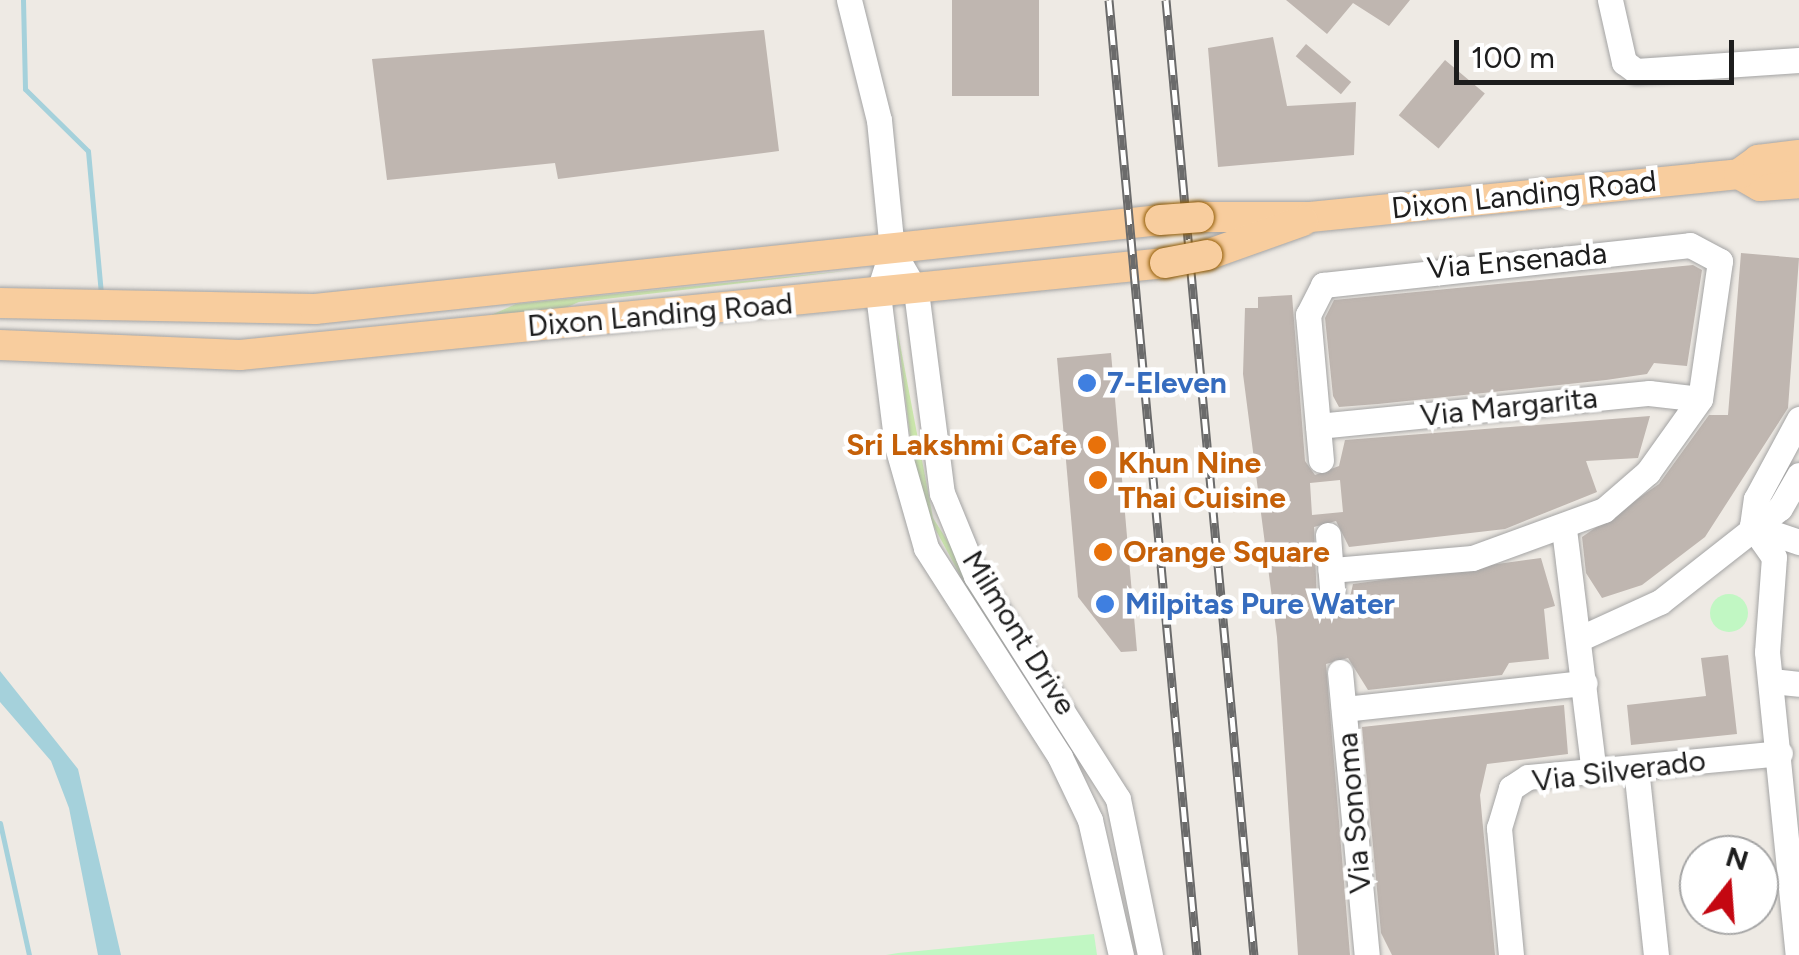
<!DOCTYPE html>
<style>
body{margin:0}
#map{position:relative;width:1799px;height:955px;overflow:hidden;background:#eeeae4;font-family:Figtree,sans-serif}
div>[style]{position:absolute}
.grass>*{inset:0;background:#cbe7ab}
.park>*{inset:0;background:#c1f7c3}
.round{border-radius:50%}
.water>*{inset:0;background:#a5d1db}
.stream>*{height:5px;margin:-2.5px;padding:0 2.5px;transform-origin:2.5px;border-radius:2.5px;background:#a5d1db}
.building>*{inset:0;background:#bfb6b0;transform-origin:0 0}
.roads{filter:drop-shadow(0 0 2px #a4a4a4) drop-shadow(0 0 2px #a4a4a4)}
.minor>*{height:25px;margin:-12.5px;padding:0 12.5px;transform-origin:12.5px;border-radius:12.5px;background:#fff}
.major>*{height:30px;margin:-15px;padding:0 15px;transform-origin:15px;border-radius:15px;background:#f8cd9e}
.rail>*{height:9px;margin-top:-4.5px;transform-origin:0;background:repeating-linear-gradient(90deg,#fff 0 15px,#6b6b6b 0 30px);box-sizing:border-box;border-block:2px solid #6b6b6b}
.bridges{filter:drop-shadow(0 0 2px #925c05) drop-shadow(0 0 2px #925c05)}
.major-bridge>*{height:30px;margin:-15px;padding:0 15px;transform-origin:15px;border-radius:15px;background:#f8cd9e}
.dots>*{width:28px;height:28px;translate:-50% -50%;box-sizing:border-box;border:5px solid #fff;border-radius:50%}
span{translate:-50% -50%;white-space:nowrap;text-align:center;line-height:1.15;-webkit-text-stroke:9px #fff;paint-order:stroke}
.street-label{font-size:30px;color:#1d1d1d}
.shop-label{font-size:30px;color:#366cbe;font-weight:700}
.left{translate:0 -50%;text-align:left}
.food-label{font-size:30px;color:#c56008;font-weight:700}
.right{translate:-100% -50%;text-align:right}
.north{position:absolute;left:1679px;top:835px;width:100px;height:100px;box-sizing:border-box;background:#fff;border:2px solid #a5a5a5;border-radius:50%;rotate:17deg;font-size:28px;font-weight:700;line-height:40px;text-align:center;color:#1d1d1d}
.north::after{content:'';display:block;margin:auto;width:35px;height:45px;background:#c40711;clip-path:polygon(50% 0,100% 100%,50% 72%,0 100%)}
.scale{position:absolute;left:1454px;top:40px;width:280px;height:45px;box-sizing:border-box;border:5px solid #1d1d1d;border-top:0;padding-left:12px;font-size:30px;line-height:35px;white-space:nowrap;color:#1d1d1d;-webkit-text-stroke:8px #fff;paint-order:stroke}
</style>
<div id="map">
<div class="grass">
<div style="clip-path:polygon(853px 270px,579px 302px,551px 314px,484px 318px,516px 304px)"></div>
<div style="clip-path:polygon(897px 328px,933px 518px,1038px 684px,989px 629px,932px 523px,912px 452px)"></div>
</div>
<div class="park">
<div class="round" style="left:1710px;top:594px;width:38px;height:38px"></div>
<div style="clip-path:polygon(1094px 934px,1097px 955px,886px 955px,898px 953px)"></div>
</div>
<div class="water">
<div style="clip-path:polygon(0 671px,78px 769px,121px 955px,98px 955px,69px 808px,51px 761px,0 702px)"></div>
</div>
<div class="stream">
<div style="left:23px;top:0;width:89px;rotate:88.7deg"></div>
<div style="left:25px;top:89px;width:88px;rotate:44.5deg"></div>
<div style="left:88px;top:151px;width:144px;rotate:84.8deg"></div>
<div style="left:0;top:823px;width:135px;rotate:77.6deg"></div>
</div>
<div class="building">
<div style="left:952px;top:0;width:87px;height:96px"></div>
<div style="clip-path:polygon(1286px 0,1410px 0,1389px 26px,1353px 3px,1327px 34px)"></div>
<div style="clip-path:polygon(764px 30px,779px 151px,558px 179px,555px 163px,387px 180px,372px 59px)"></div>
<div style="clip-path:polygon(1273px 37px,1287px 106px,1356px 102px,1354px 155px,1218px 167px,1208px 48px)"></div>
<div style="left:1306px;top:44px;width:59px;height:16px;rotate:40deg"></div>
<div style="left:1445px;top:60px;width:52px;height:72px;rotate:40deg"></div>
<div style="clip-path:polygon(1741px 253px,1799px 258px,1788px 408px,1705px 537px,1642px 585px,1602px 598px,1586px 573px,1582px 537px,1659px 484px,1709px 415px,1728px 415px)"></div>
<div style="clip-path:polygon(1693px 265px,1702px 270px,1687px 366px,1654px 363px,1647px 374px,1606px 380px,1378px 404px,1339px 407px,1333px 396px,1325px 318px,1334px 300px)"></div>
<div style="clip-path:polygon(evenodd,1292px 295px,1305px 461px,1315px 475px,1339px 466px,1345px 440px,1650px 416px,1638px 458px,1586px 461px,1597px 492px,1505px 529px,1349px 547px,1336px 521px,1314px 527px,1317px 603px,1327px 617px,1347px 610px,1353px 584px,1541px 558px,1555px 606px,1544px 609px,1549px 659px,1509px 663px,1502px 675px,1368px 690px,1348px 658px,1326px 664px,1350px 955px,1298px 955px,1277px 637px,1243px 374px,1245px 308px,1258px 308px,1258px 297px,1292px 295px,1340px 480px,1343px 512px,1312px 515px,1310px 483px,1340px 480px)"></div>
<div style="clip-path:polygon(1111px 353px,1137px 651px,1121px 652px,1078px 597px,1057px 358px)"></div>
<div style="clip-path:polygon(1728px 655px,1737px 734px,1631px 745px,1627px 705px,1706px 696px,1701px 658px)"></div>
<div style="clip-path:polygon(1564px 705px,1568px 754px,1487px 764px,1480px 795px,1495px 955px,1392px 955px,1381px 933px,1362px 727px)"></div>
</div>
<div class="roads">
<div class="minor">
<div style="left:849px;top:0;width:124px;rotate:76deg"></div>
<div style="left:879px;top:120px;width:131px;rotate:84.3deg"></div>
<div style="left:892px;top:250px;width:46px;rotate:107.7deg"></div>
<div style="left:878px;top:294px;width:153px;rotate:82.9deg"></div>
<div style="left:897px;top:446px;width:106px;rotate:74.1deg"></div>
<div style="left:926px;top:548px;width:248px;rotate:57.3deg"></div>
<div style="left:1060px;top:757px;width:70px;rotate:64.5deg"></div>
<div style="left:1090px;top:820px;width:139px;rotate:77.1deg"></div>
<div style="left:1610px;top:0;width:64px;rotate:77.3deg"></div>
<div style="left:1624px;top:62px;width:15px;rotate:37deg"></div>
<div style="left:1636px;top:71px;width:163px;rotate:-3.9deg"></div>
<div style="left:892px;top:250px;width:48px;rotate:59.7deg"></div>
<div style="left:916px;top:291px;width:204px;rotate:82.7deg"></div>
<div style="left:942px;top:493px;width:90px;rotate:67.7deg"></div>
<div style="left:976px;top:576px;width:264px;rotate:57.5deg"></div>
<div style="left:1118px;top:799px;width:159px;rotate:78.4deg"></div>
<div style="left:1318px;top:426px;width:333px;rotate:-5.7deg"></div>
<div style="left:1649px;top:393px;width:51px;rotate:6.7deg"></div>
<div style="left:1321px;top:460px;width:146px;rotate:-95.1deg"></div>
<div style="left:1308px;top:315px;width:34px;rotate:-63deg"></div>
<div style="left:1323px;top:285px;width:369px;rotate:-6.2deg"></div>
<div style="left:1690px;top:245px;width:34px;rotate:28deg"></div>
<div style="left:1720px;top:261px;width:139px;rotate:98.2deg"></div>
<div style="left:1700px;top:399px;width:90px;rotate:125.5deg"></div>
<div style="left:1648px;top:472px;width:58px;rotate:139.2deg"></div>
<div style="left:1604px;top:510px;width:140px;rotate:160deg"></div>
<div style="left:1472px;top:558px;width:142px;rotate:175.1deg"></div>
<div style="left:1752px;top:526px;width:38px;rotate:55deg"></div>
<div style="left:1774px;top:557px;width:95px;rotate:94.2deg"></div>
<div style="left:1767px;top:652px;width:305px;rotate:84.2deg"></div>
<div style="left:1752px;top:526px;width:27px;rotate:-82deg"></div>
<div style="left:1756px;top:499px;width:91px;rotate:-61.7deg"></div>
<div style="left:1752px;top:526px;width:50px;rotate:18.8deg"></div>
<div style="left:1564px;top:529px;width:245px;rotate:83deg"></div>
<div style="left:1328px;top:535px;width:67px;rotate:85.7deg"></div>
<div style="left:1581px;top:638px;width:87px;rotate:-24.5deg"></div>
<div style="left:1660px;top:602px;width:152px;rotate:-38.1deg"></div>
<div style="left:1780px;top:508px;width:38px;rotate:-60deg"></div>
<div style="left:1340px;top:672px;width:284px;rotate:84.6deg"></div>
<div style="left:1772px;top:681px;width:27px;rotate:6deg"></div>
<div style="left:1344px;top:709px;width:242px;rotate:-6.2deg"></div>
<div style="left:1636px;top:768px;width:188px;rotate:83.9deg"></div>
<div style="left:1511px;top:955px;width:128px;rotate:-95.4deg"></div>
<div style="left:1499px;top:828px;width:42px;rotate:-73.3deg"></div>
<div style="left:1511px;top:788px;width:20px;rotate:-33deg"></div>
<div style="left:1528px;top:777px;width:253px;rotate:-5.4deg"></div>
</div>
<div class="major">
<div style="left:1739px;top:174px;width:24px;rotate:30deg"></div>
<div style="left:1760px;top:186px;width:39px;rotate:-4deg"></div>
<div style="left:1199px;top:217px;width:111px"></div>
<div style="left:1310px;top:217px;width:431px;rotate:-5.7deg"></div>
<div style="left:1739px;top:174px;width:24px;rotate:-36deg"></div>
<div style="left:1758px;top:160px;width:41px;rotate:-7deg"></div>
<div style="left:1207px;top:255px;width:102px;rotate:-19.5deg"></div>
<div style="left:0;top:303px;width:315px;rotate:1.1deg"></div>
<div style="left:315px;top:309px;width:850px;rotate:-6.01deg"></div>
<div style="left:0;top:345px;width:240px;rotate:2.4deg"></div>
<div style="left:240px;top:355px;width:930px;rotate:-5.68deg"></div>
</div>
</div>
<div class="rail">
<div style="left:1109px;top:0;width:959px;rotate:84.74deg"></div>
<div style="left:1166px;top:0;width:959px;rotate:84.74deg"></div>
</div>
<div class="bridges">
<div class="major-bridge">
<div style="left:1160px;top:220px;width:39px;rotate:-4deg"></div>
<div style="left:1165px;top:263px;width:43px;rotate:-10.8deg"></div>
</div>
</div>
<div class="dots">
<div style="left:1087px;top:383px;background:#3f7fe0"></div>
<div style="left:1097px;top:445px;background:#e8710a"></div>
<div style="left:1098px;top:480px;background:#e8710a"></div>
<div style="left:1103px;top:552px;background:#e8710a"></div>
<div style="left:1105px;top:604px;background:#3f7fe0"></div>
</div>
<div class="street-label">
<span style="left:1524px;top:195px;rotate:-6deg">Dixon Landing Road</span>
<span style="left:1517px;top:261px;rotate:-5deg">Via Ensenada</span>
<span style="left:660px;top:315px;rotate:-5deg">Dixon Landing Road</span>
<span style="left:1509px;top:407px;rotate:-6deg">Via Margarita</span>
<span style="left:1019px;top:633px;rotate:58deg">Milmont Drive</span>
<span style="left:1619px;top:771px;rotate:-7deg">Via Silverado</span>
<span style="left:1354px;top:813px;rotate:-95deg">Via Sonoma</span>
</div>
<div class="shop-label">
<span class="left" style="left:1107px;top:383px">7-Eleven</span>
<span class="left" style="left:1125px;top:604px">Milpitas Pure Water</span>
</div>
<div class="food-label">
<span class="right" style="left:1077px;top:445px">Sri Lakshmi Cafe</span>
<span class="left" style="left:1118px;top:480px">Khun Nine<br>Thai Cuisine</span>
<span class="left" style="left:1123px;top:552px">Orange Square</span>
</div>
<div class="north">N</div>
<div class="scale">100 m</div>
</div>
